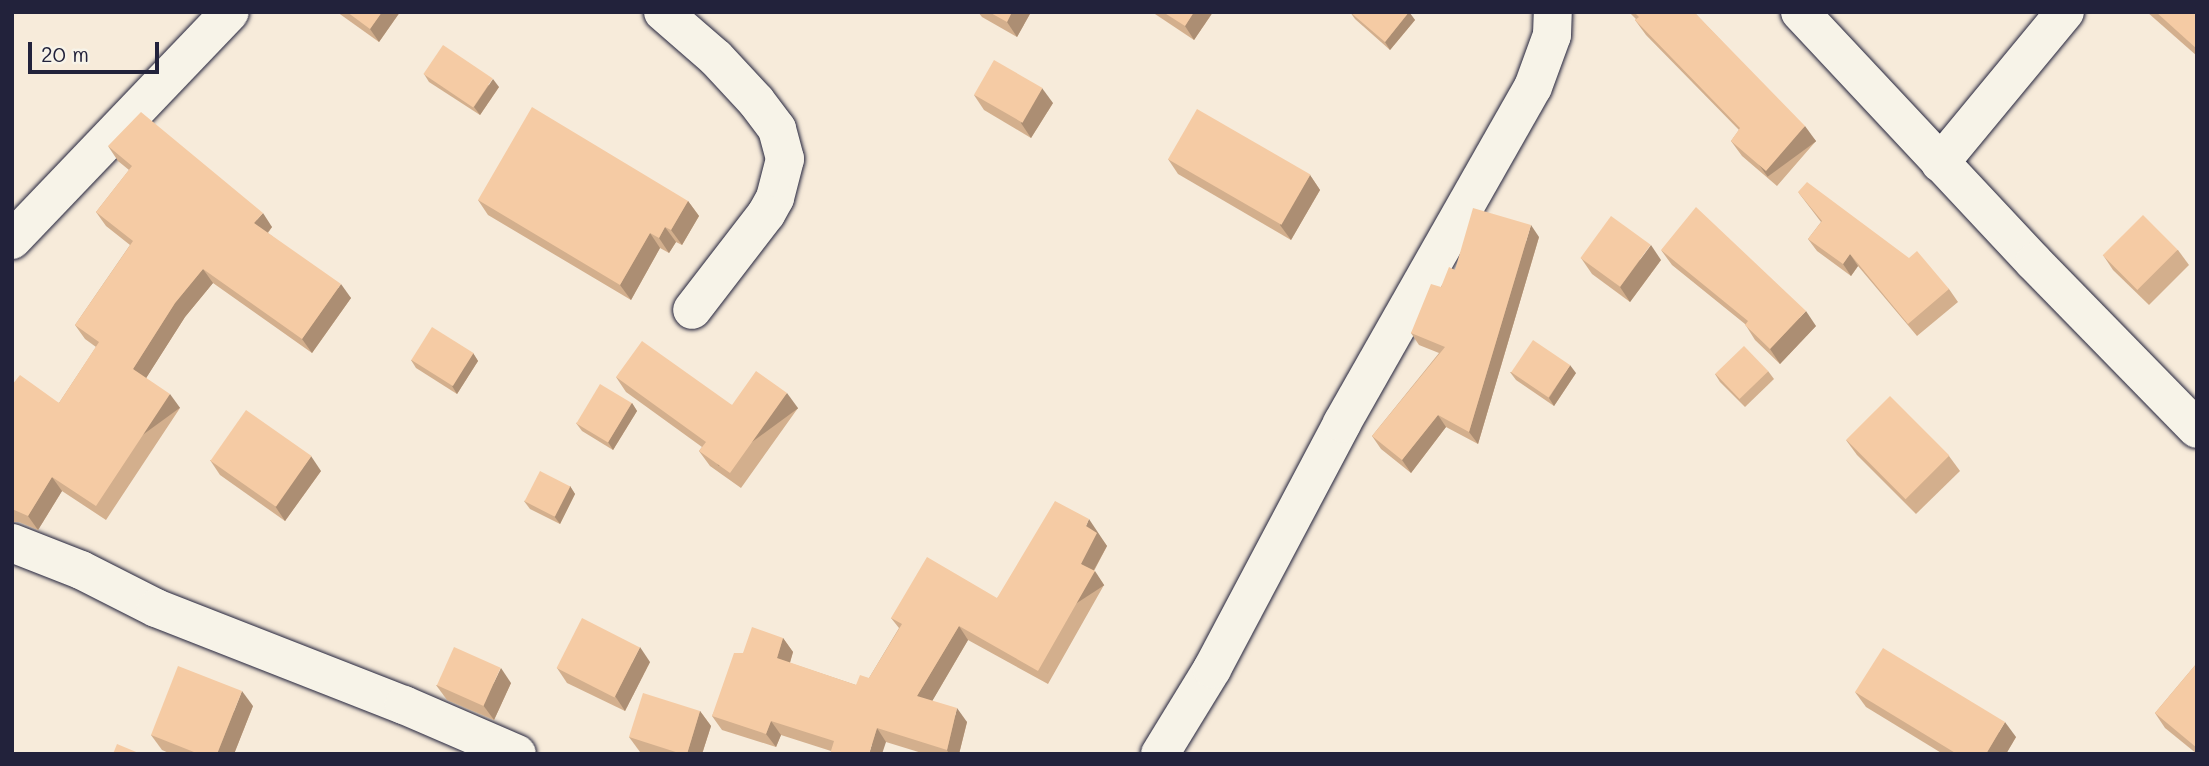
<!DOCTYPE html>
<style>
body{margin:0}
#map{position:relative;width:2209px;height:766px;overflow:hidden;background:#f7ebda;font-family:Mali,sans-serif}
div>[style]{position:absolute}
.roads{filter:drop-shadow(0 0 2px #22223b) drop-shadow(0 0 2px #22223b)}
.minor>*{height:38px;margin:-19px;padding:0 19px;transform-origin:19px;border-radius:19px;background:#f7f3e8}
.tertiary>*{height:38px;margin:-19px;padding:0 19px;transform-origin:19px;border-radius:19px;background:#f7f3e8}
.wall>*{inset:0;background:#d3af8d}
.shaded-wall>*{inset:0;background:#ac8e73;transform-origin:0 0}
.building>*{inset:0;background:#f5cba4;transform-origin:0 0}
span{translate:-50% -50%;white-space:nowrap;text-align:center;line-height:1.15;-webkit-text-stroke:5px #f7f3e8;paint-order:stroke}
.frame{position:absolute;inset:0;border:14px solid #22223b;pointer-events:none}
.scale{position:absolute;left:28px;top:42px;width:131px;height:32px;box-sizing:border-box;border:4px solid #22223b;border-top:0;padding-left:9px;font-size:21px;line-height:24px;white-space:nowrap;color:#22223b;-webkit-text-stroke:5px #f7f3e8;paint-order:stroke}
</style>
<div id="map">
<div class="roads">
<div class="minor">
<div style="left:663px;top:12px;width:70px;rotate:41deg"></div>
<div style="left:716px;top:58px;width:59px;rotate:47.1deg"></div>
<div style="left:756px;top:101px;width:35px;rotate:53deg"></div>
<div style="left:777px;top:129px;width:31px;rotate:75deg"></div>
<div style="left:785px;top:159px;width:40px;rotate:104.4deg"></div>
<div style="left:775px;top:198px;width:18px;rotate:119deg"></div>
<div style="left:766px;top:214px;width:121px;rotate:127.6deg"></div>
<div style="left:1940px;top:163px;width:196px;rotate:-50.4deg"></div>
<div style="left:12px;top:240px;width:315px;rotate:-46.3deg"></div>
<div style="left:12px;top:543px;width:74px;rotate:21.4deg"></div>
<div style="left:81px;top:570px;width:84px;rotate:26.9deg"></div>
<div style="left:156px;top:608px;width:266px;rotate:21.4deg"></div>
<div style="left:404px;top:705px;width:123px;rotate:23.4deg"></div>
<div style="left:1160px;top:754px;width:100px;rotate:-58.5deg"></div>
<div style="left:1212px;top:669px;width:278px;rotate:-62.1deg"></div>
<div style="left:1342px;top:423px;width:386px;rotate:-60.4deg"></div>
<div style="left:1533px;top:87px;width:55px;rotate:-69.9deg"></div>
<div style="left:1552px;top:35px;width:23px;rotate:-88deg"></div>
</div>
<div class="tertiary">
<div style="left:1800px;top:12px;width:342px;rotate:46.9deg"></div>
<div style="left:2034px;top:262px;width:233px;rotate:45.7deg"></div>
</div>
</div>
<div class="wall">
<div style="clip-path:polygon(337px 12px,400px 12px,379px 42px)"></div>
<div style="clip-path:polygon(978px 12px,1031px 12px,1017px 37px,982px 17px)"></div>
<div style="clip-path:polygon(1152px 12px,1213px 12px,1194px 40px)"></div>
<div style="clip-path:polygon(1350px 12px,1409px 12px,1415px 20px,1390px 50px,1355px 19px)"></div>
<div style="clip-path:polygon(1629px 12px,1694px 12px,1816px 141px,1777px 186px,1742px 156px,1731px 141px,1739px 130px,1646px 35px,1635px 20px,1636px 19px)"></div>
<div style="clip-path:polygon(2147px 12px,2197px 12px,2197px 56px)"></div>
<div style="clip-path:polygon(424px 74px,499px 87px,480px 115px,429px 82px)"></div>
<div style="clip-path:polygon(974px 95px,1053px 103px,1031px 138px,984px 110px)"></div>
<div style="clip-path:polygon(108px 146px,272px 227px,268px 233px,351px 298px,312px 353px,213px 283px,185px 317px,146px 378px,180px 408px,106px 520px,62px 491px,38px 530px,19px 522px,12px 522px,12px 385px,59px 403px,96px 347px,85px 339px,75px 325px,130px 245px,106px 226px,96px 212px,129px 170px,118px 161px)"></div>
<div style="clip-path:polygon(1168px 159px,1310px 175px,1320px 190px,1291px 240px,1178px 174px)"></div>
<div style="clip-path:polygon(1798px 192px,1949px 289px,1958px 302px,1917px 336px,1858px 266px,1851px 276px,1817px 251px,1808px 239px,1821px 222px)"></div>
<div style="clip-path:polygon(478px 200px,688px 201px,699px 216px,682px 245px,676px 242px,669px 253px,660px 248px,631px 300px,488px 215px)"></div>
<div style="clip-path:polygon(1539px 237px,1478px 444px,1446px 427px,1411px 473px,1381px 449px,1372px 436px,1439px 353px,1419px 345px,1411px 333px,1441px 287px,1455px 270px)"></div>
<div style="clip-path:polygon(1661px 250px,1816px 326px,1780px 364px,1755px 340px,1745px 324px,1672px 265px)"></div>
<div style="clip-path:polygon(2178px 250px,2189px 265px,2149px 305px,2113px 270px,2103px 255px)"></div>
<div style="clip-path:polygon(1581px 258px,1661px 260px,1630px 302px,1592px 274px)"></div>
<div style="clip-path:polygon(473px 353px,478px 361px,457px 394px,416px 368px,411px 360px)"></div>
<div style="clip-path:polygon(1768px 371px,1774px 379px,1745px 407px,1720px 382px,1715px 374px)"></div>
<div style="clip-path:polygon(1510px 372px,1576px 373px,1554px 406px,1516px 380px)"></div>
<div style="clip-path:polygon(616px 377px,732px 405px,798px 408px,741px 488px,710px 466px,699px 451px,702px 447px,626px 392px)"></div>
<div style="clip-path:polygon(632px 403px,637px 411px,613px 450px,582px 431px,576px 423px)"></div>
<div style="clip-path:polygon(1846px 440px,1949px 456px,1960px 471px,1916px 514px,1857px 455px)"></div>
<div style="clip-path:polygon(210px 460px,321px 471px,285px 521px,220px 475px)"></div>
<div style="clip-path:polygon(570px 486px,575px 494px,560px 524px,530px 509px,524px 501px)"></div>
<div style="clip-path:polygon(1099px 533px,1098px 534px,1107px 546px,1094px 571px,1104px 585px,1048px 684px,968px 640px,932px 701px,967px 722px,959px 754px,925px 754px,886px 742px,831px 751px,781px 735px,776px 747px,722px 730px,712px 716px,743px 653px,783px 638px,793px 652px,790px 663px,856px 685px,869px 678px,899px 628px,891px 618px,997px 598px)"></div>
<div style="clip-path:polygon(650px 662px,625px 711px,567px 683px,557px 668px)"></div>
<div style="clip-path:polygon(2197px 663px,2197px 754px,2165px 728px,2155px 713px)"></div>
<div style="clip-path:polygon(511px 683px,494px 720px,447px 700px,436px 685px)"></div>
<div style="clip-path:polygon(1855px 692px,2016px 737px,2006px 754px,1943px 754px,1866px 707px)"></div>
<div style="clip-path:polygon(253px 706px,234px 754px,171px 754px,162px 750px,151px 735px)"></div>
<div style="clip-path:polygon(700px 711px,711px 726px,702px 754px,645px 754px,640px 752px,629px 737px)"></div>
</div>
<div class="shaded-wall">
<div style="clip-path:polygon(382px 12px,400px 12px,379px 42px,370px 29px)"></div>
<div style="clip-path:polygon(1012px 12px,1031px 12px,1017px 37px,1007px 22px)"></div>
<div style="clip-path:polygon(1194px 12px,1213px 12px,1194px 40px,1185px 26px)"></div>
<div style="clip-path:polygon(1409px 12px,1415px 20px,1390px 50px,1385px 42px)"></div>
<div style="clip-path:polygon(493px 79px,499px 87px,480px 115px,474px 107px)"></div>
<div style="clip-path:polygon(1042px 88px,1053px 103px,1031px 138px,1021px 123px)"></div>
<div style="left:1805px;top:126px;width:19px;height:60px;rotate:54deg"></div>
<div style="clip-path:polygon(1310px 175px,1320px 190px,1291px 240px,1280px 225px)"></div>
<div style="clip-path:polygon(688px 201px,699px 216px,682px 245px,671px 230px)"></div>
<div style="clip-path:polygon(263px 213px,272px 227px,264px 237px,254px 223px)"></div>
<div style="clip-path:polygon(1531px 225px,1539px 237px,1478px 444px,1469px 432px)"></div>
<div style="clip-path:polygon(665px 227px,676px 242px,669px 253px,659px 238px)"></div>
<div style="clip-path:polygon(650px 233px,660px 248px,631px 300px,620px 285px)"></div>
<div style="clip-path:polygon(1651px 245px,1661px 260px,1630px 302px,1620px 287px)"></div>
<div style="clip-path:polygon(1850px 254px,1858px 266px,1851px 276px,1843px 264px)"></div>
<div style="clip-path:polygon(203px 269px,213px 283px,185px 317px,143px 383px,133px 369px,175px 303px)"></div>
<div style="clip-path:polygon(341px 284px,351px 298px,312px 353px,302px 339px)"></div>
<div style="clip-path:polygon(1806px 311px,1816px 326px,1780px 364px,1770px 349px)"></div>
<div style="clip-path:polygon(473px 353px,478px 361px,457px 394px,452px 386px)"></div>
<div style="clip-path:polygon(1570px 365px,1576px 373px,1554px 406px,1549px 398px)"></div>
<div style="left:787px;top:393px;width:19px;height:98px;rotate:54deg"></div>
<div style="left:170px;top:394px;width:17px;height:134px;rotate:54deg"></div>
<div style="clip-path:polygon(632px 403px,637px 411px,613px 450px,608px 442px)"></div>
<div style="clip-path:polygon(1438px 415px,1446px 427px,1411px 473px,1402px 460px)"></div>
<div style="clip-path:polygon(311px 456px,321px 471px,285px 521px,275px 506px)"></div>
<div style="clip-path:polygon(52px 477px,62px 491px,38px 530px,28px 516px)"></div>
<div style="clip-path:polygon(570px 486px,575px 494px,560px 524px,554px 516px)"></div>
<div style="clip-path:polygon(1089px 519px,1107px 546px,1090px 577px,1081px 564px,1086px 526px)"></div>
<div style="left:1095px;top:571px;width:17px;height:115px;rotate:57deg"></div>
<div style="clip-path:polygon(959px 626px,968px 640px,927px 710px,917px 696px)"></div>
<div style="clip-path:polygon(783px 638px,793px 652px,787px 672px,777px 658px)"></div>
<div style="clip-path:polygon(640px 647px,650px 662px,625px 711px,615px 696px)"></div>
<div style="clip-path:polygon(501px 668px,511px 683px,494px 720px,483px 705px)"></div>
<div style="clip-path:polygon(242px 691px,253px 706px,234px 754px,217px 754px)"></div>
<div style="clip-path:polygon(957px 708px,967px 722px,959px 754px,949px 754px,947px 750px)"></div>
<div style="clip-path:polygon(700px 711px,711px 726px,702px 754px,687px 754px)"></div>
<div style="clip-path:polygon(771px 721px,781px 735px,776px 747px,766px 734px)"></div>
<div style="clip-path:polygon(2005px 722px,2016px 737px,2006px 754px,1986px 754px)"></div>
<div style="clip-path:polygon(877px 728px,886px 742px,882px 754px,869px 754px)"></div>
</div>
<div class="building">
<div style="clip-path:polygon(347px 12px,382px 12px,370px 29px)"></div>
<div style="clip-path:polygon(989px 12px,1012px 12px,1007px 22px)"></div>
<div style="clip-path:polygon(1163px 12px,1194px 12px,1185px 26px)"></div>
<div style="clip-path:polygon(1350px 12px,1409px 12px,1385px 42px)"></div>
<div style="clip-path:polygon(1634px 12px,1694px 12px,1805px 126px,1766px 171px,1731px 141px,1740px 128px,1635px 20px,1639px 17px)"></div>
<div style="clip-path:polygon(2156px 12px,2197px 12px,2197px 49px)"></div>
<div style="left:443px;top:45px;width:60px;height:35px;rotate:34deg"></div>
<div style="left:994px;top:60px;width:56px;height:40px;rotate:30deg"></div>
<div style="clip-path:polygon(532px 107px,688px 201px,671px 230px,665px 227px,659px 238px,650px 233px,620px 285px,478px 200px)"></div>
<div style="left:1197px;top:109px;width:131px;height:58px;rotate:30deg"></div>
<div style="clip-path:polygon(141px 112px,263px 213px,254px 223px,341px 284px,302px 339px,203px 269px,175px 303px,133px 369px,170px 394px,96px 506px,52px 477px,28px 516px,12px 509px,12px 385px,20px 375px,59px 403px,99px 342px,75px 325px,133px 241px,96px 212px,132px 166px,108px 146px)"></div>
<div style="clip-path:polygon(1807px 182px,1909px 258px,1917px 251px,1949px 289px,1908px 324px,1850px 254px,1843px 264px,1808px 239px,1822px 221px,1798px 192px)"></div>
<div style="clip-path:polygon(1696px 207px,1806px 311px,1770px 349px,1745px 325px,1748px 321px,1661px 250px)"></div>
<div style="clip-path:polygon(1473px 208px,1531px 225px,1469px 432px,1438px 415px,1402px 460px,1372px 436px,1445px 347px,1411px 333px,1431px 284px,1441px 287px,1449px 267px,1455px 270px)"></div>
<div style="left:2143px;top:215px;width:49px;height:57px;rotate:45deg"></div>
<div style="left:1611px;top:216px;width:49px;height:52px;rotate:36deg"></div>
<div style="left:432px;top:327px;width:49px;height:39px;rotate:32deg"></div>
<div style="left:1533px;top:340px;width:45px;height:39px;rotate:34deg"></div>
<div style="clip-path:polygon(642px 341px,732px 405px,756px 371px,787px 393px,730px 473px,699px 451px,706px 442px,616px 377px)"></div>
<div style="left:1744px;top:346px;width:35px;height:40px;rotate:46deg"></div>
<div style="left:600px;top:384px;width:37px;height:46px;rotate:31deg"></div>
<div style="left:1890px;top:396px;width:84px;height:62px;rotate:45deg"></div>
<div style="left:246px;top:410px;width:80px;height:62px;rotate:35deg"></div>
<div style="left:540px;top:471px;width:34px;height:34px;rotate:27deg"></div>
<div style="clip-path:polygon(1055px 501px,1089px 519px,1086px 526px,1097px 533px,1081px 564px,1095px 571px,1038px 671px,959px 626px,917px 696px,957px 708px,947px 750px,877px 728px,869px 754px,830px 754px,834px 741px,771px 721px,766px 734px,712px 716px,734px 653px,743px 653px,752px 627px,783px 638px,777px 658px,856px 685px,860px 675px,869px 678px,902px 624px,891px 618px,927px 557px,997px 598px)"></div>
<div style="left:582px;top:618px;width:65px;height:56px;rotate:27deg"></div>
<div style="left:454px;top:647px;width:51px;height:42px;rotate:24deg"></div>
<div style="clip-path:polygon(1883px 648px,2005px 722px,1986px 754px,1957px 754px,1855px 692px)"></div>
<div style="clip-path:polygon(2197px 663px,2197px 748px,2155px 713px)"></div>
<div style="clip-path:polygon(178px 666px,242px 691px,217px 754px,199px 754px,151px 735px)"></div>
<div style="clip-path:polygon(643px 693px,700px 711px,687px 754px,682px 754px,629px 737px)"></div>
<div style="clip-path:polygon(117px 744px,141px 754px,113px 754px)"></div>
</div>
<div class="frame"></div>
<div class="scale">20 m</div>
</div>
